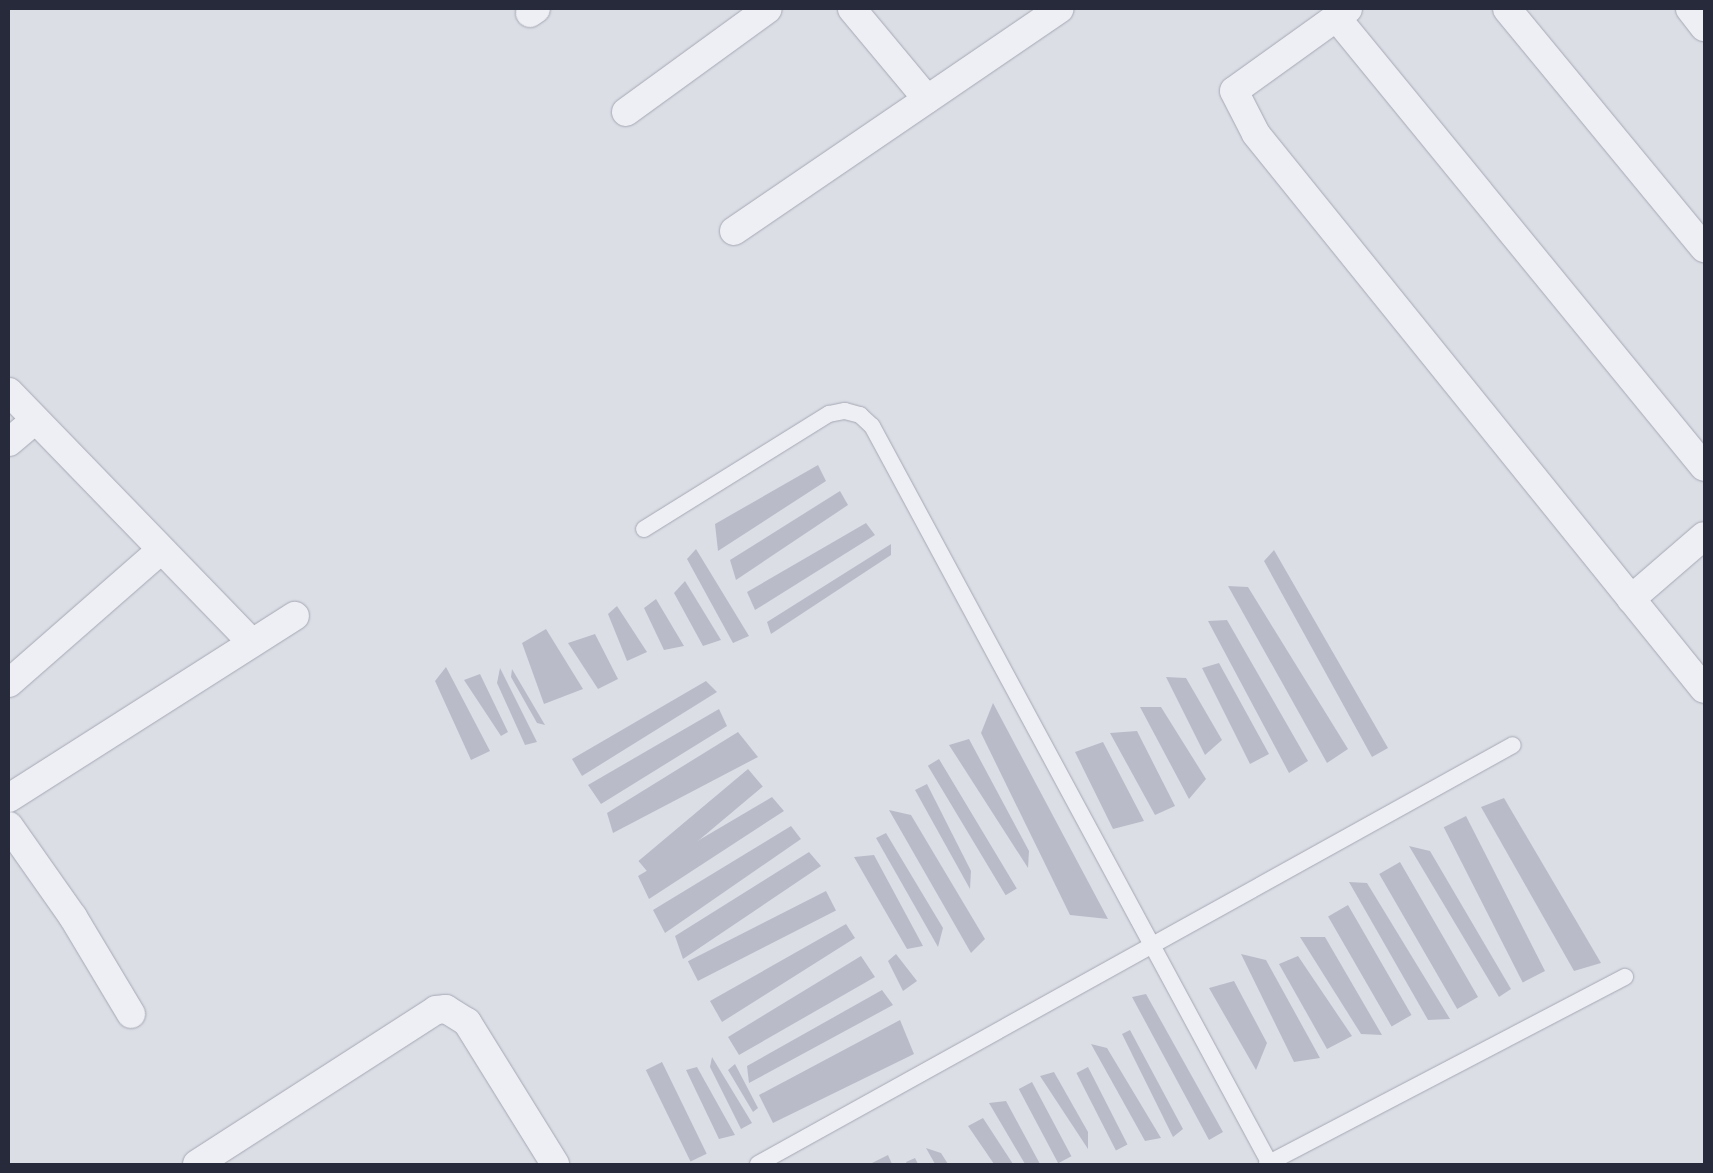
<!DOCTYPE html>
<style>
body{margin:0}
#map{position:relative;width:1713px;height:1173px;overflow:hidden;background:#dcdee6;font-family:"Exo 2",sans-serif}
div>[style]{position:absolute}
.building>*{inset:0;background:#b9bcc8;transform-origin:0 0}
.roads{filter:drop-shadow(0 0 1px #a5a8b3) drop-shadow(0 0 1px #a5a8b3)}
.service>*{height:16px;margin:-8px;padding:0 8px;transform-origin:8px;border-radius:8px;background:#eeeff4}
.minor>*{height:28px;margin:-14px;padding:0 14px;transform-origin:14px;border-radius:14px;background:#eeeff4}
span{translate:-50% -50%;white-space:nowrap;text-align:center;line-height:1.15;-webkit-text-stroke:5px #ebedf4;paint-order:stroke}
.frame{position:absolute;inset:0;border:10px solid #262a3b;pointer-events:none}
</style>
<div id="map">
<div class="building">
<div style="clip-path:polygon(818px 465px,826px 481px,718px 551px,715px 524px)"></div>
<div style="clip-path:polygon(840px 491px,848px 505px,736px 580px,730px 560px)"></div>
<div style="clip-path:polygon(866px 523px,875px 535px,755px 610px,747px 592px)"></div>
<div style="clip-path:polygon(891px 544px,891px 555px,771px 634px,767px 622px)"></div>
<div style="clip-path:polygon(696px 549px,749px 636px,733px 643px,687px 559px)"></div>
<div style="clip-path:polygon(1274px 550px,1388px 748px,1372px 757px,1264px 561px)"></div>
<div style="clip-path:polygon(685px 581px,721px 640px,703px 646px,674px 593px)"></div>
<div style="clip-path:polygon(1228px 586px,1248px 587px,1348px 749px,1327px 763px)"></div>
<div style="clip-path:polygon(656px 599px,684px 646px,664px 650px,644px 608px)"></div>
<div style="clip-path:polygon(617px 606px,647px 652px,627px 661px,608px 614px)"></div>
<div style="clip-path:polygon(1227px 620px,1308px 761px,1289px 773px,1208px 621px)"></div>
<div style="clip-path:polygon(546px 629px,583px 689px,544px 704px,522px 643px)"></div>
<div style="clip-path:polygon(595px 634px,618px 679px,598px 689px,568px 643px)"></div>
<div style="clip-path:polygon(1219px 663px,1269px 754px,1250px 764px,1202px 668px)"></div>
<div style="clip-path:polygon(446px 667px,490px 751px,471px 760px,435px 681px)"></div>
<div style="clip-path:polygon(500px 668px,537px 742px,525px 745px,497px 683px)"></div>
<div style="clip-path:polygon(512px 669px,545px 725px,537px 723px,511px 677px)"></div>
<div style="clip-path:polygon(480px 674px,508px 732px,501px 736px,464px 680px)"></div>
<div style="clip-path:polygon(1166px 677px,1186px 678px,1222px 740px,1205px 755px)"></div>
<div style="clip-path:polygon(706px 681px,717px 692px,582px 776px,572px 759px)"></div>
<div style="clip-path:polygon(993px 703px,1108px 919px,1070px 915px,981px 733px)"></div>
<div style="clip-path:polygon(1140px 707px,1161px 707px,1206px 779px,1189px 799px)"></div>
<div style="clip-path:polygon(719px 709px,727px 726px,601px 804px,588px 785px)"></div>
<div style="clip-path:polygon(1137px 731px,1175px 806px,1155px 815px,1110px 733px)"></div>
<div style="clip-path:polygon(738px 732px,758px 757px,613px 833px,607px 813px)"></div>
<div style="clip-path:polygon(969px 739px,1029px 851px,1028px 868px,949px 745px)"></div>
<div style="clip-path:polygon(1103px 742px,1144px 821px,1113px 829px,1075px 752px)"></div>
<div style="left:939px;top:759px;width:151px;height:13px;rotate:59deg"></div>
<div style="left:748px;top:769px;width:23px;height:143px;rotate:50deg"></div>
<div style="clip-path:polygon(927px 784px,971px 871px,970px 889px,915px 790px)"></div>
<div style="clip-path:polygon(772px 797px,784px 811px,649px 899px,638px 876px)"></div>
<div style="clip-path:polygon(1504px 798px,1601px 963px,1574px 971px,1481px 807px)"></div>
<div style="clip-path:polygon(889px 810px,911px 815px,985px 939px,971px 953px)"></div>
<div style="left:1466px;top:816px;width:174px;height:25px;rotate:63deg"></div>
<div style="clip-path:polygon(791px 826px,801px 839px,665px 933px,653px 910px)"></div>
<div style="clip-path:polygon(886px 833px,943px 928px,938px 947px,876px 838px)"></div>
<div style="clip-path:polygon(1409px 846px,1430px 851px,1511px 989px,1499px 997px)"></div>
<div style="clip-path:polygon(809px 852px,821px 866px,683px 959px,675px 936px)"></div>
<div style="clip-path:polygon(874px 855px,923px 946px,907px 949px,854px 857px)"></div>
<div style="left:1400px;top:862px;width:156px;height:24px;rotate:60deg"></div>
<div style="clip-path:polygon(1349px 882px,1367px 883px,1450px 1019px,1428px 1020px)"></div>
<div style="left:826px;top:891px;width:22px;height:155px;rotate:63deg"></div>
<div style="left:1348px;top:905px;width:127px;height:23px;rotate:60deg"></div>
<div style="clip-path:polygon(846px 924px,855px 938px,722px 1022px,710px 1001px)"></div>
<div style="clip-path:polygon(1300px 937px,1325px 937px,1382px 1035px,1361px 1034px)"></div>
<div style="clip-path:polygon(896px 954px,917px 981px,903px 991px,888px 961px)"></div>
<div style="clip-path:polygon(1241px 954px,1266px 960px,1320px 1058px,1294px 1062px)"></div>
<div style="clip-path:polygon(861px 956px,875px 977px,739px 1055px,728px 1037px)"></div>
<div style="clip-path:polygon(1298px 956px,1352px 1036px,1327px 1049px,1279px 964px)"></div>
<div style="clip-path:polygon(1234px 981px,1267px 1043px,1256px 1070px,1209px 988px)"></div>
<div style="clip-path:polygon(882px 990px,893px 1005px,749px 1083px,747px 1066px)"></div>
<div style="clip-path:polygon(1146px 994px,1223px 1132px,1209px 1140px,1132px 997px)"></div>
<div style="clip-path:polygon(900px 1020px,914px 1054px,773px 1123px,759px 1095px)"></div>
<div style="clip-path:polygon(1130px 1030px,1183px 1129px,1173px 1137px,1122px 1034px)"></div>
<div style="clip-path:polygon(1091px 1044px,1107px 1048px,1161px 1138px,1145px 1141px)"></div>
<div style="clip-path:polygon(712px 1057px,752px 1123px,741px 1129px,710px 1067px)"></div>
<div style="left:662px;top:1062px;width:102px;height:18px;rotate:64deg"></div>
<div style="clip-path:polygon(735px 1064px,758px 1108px,753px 1112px,728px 1070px)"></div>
<div style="clip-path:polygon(697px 1067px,735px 1135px,719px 1139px,686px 1070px)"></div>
<div style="left:1088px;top:1067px;width:87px;height:13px;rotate:63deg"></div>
<div style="clip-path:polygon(1054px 1072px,1088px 1132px,1088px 1149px,1040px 1076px)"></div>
<div style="left:1032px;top:1082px;width:84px;height:15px;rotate:62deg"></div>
<div style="clip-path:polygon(1006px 1101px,1040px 1164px,1025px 1164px,989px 1103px)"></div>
<div style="clip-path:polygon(983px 1118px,1013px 1164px,994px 1164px,968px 1126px)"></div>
<div style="clip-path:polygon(926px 1148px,941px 1153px,948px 1164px,935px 1164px)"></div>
<div style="clip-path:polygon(888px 1155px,892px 1164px,872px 1163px)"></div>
<div style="clip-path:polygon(915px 1158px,918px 1164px,907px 1164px,906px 1162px)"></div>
</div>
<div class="roads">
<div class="service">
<div style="left:644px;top:529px;width:218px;rotate:-31.9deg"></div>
<div style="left:829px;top:414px;width:16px;rotate:-11deg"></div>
<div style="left:845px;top:411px;width:16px;rotate:15deg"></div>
<div style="left:860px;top:415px;width:16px;rotate:43deg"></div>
<div style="left:872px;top:426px;width:838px;rotate:61.66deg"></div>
<div style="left:758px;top:1164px;width:863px;rotate:-29.03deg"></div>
<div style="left:1267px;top:1164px;width:404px;rotate:-27.6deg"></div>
</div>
<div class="minor">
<div style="left:852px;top:9px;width:117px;rotate:50.2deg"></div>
<div style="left:1348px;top:9px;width:140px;rotate:144.3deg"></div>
<div style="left:1234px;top:91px;width:48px;rotate:62.9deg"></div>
<div style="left:1256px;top:134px;width:713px;rotate:51.09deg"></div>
<div style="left:1507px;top:9px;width:310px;rotate:50.5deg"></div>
<div style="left:1690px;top:9px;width:23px;rotate:52deg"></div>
<div style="left:530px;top:13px;width:7px;rotate:-34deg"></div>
<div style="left:1336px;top:17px;width:581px;rotate:50.72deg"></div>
<div style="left:626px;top:112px;width:175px;rotate:-36deg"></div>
<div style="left:734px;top:231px;width:394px;rotate:-34.3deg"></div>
<div style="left:9px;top:392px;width:349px;rotate:45.9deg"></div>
<div style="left:9px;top:442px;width:34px;rotate:-40deg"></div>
<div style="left:1631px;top:599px;width:96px;rotate:-40.8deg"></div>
<div style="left:9px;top:683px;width:202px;rotate:-41.2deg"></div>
<div style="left:9px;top:798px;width:339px;rotate:-32.5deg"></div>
<div style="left:9px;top:826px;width:111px;rotate:54.9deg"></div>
<div style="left:73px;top:917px;width:113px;rotate:59.1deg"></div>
<div style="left:197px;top:1164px;width:284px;rotate:-32.8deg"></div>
<div style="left:436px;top:1010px;width:10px;rotate:-6deg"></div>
<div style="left:446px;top:1009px;width:25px;rotate:32deg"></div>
<div style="left:467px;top:1022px;width:167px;rotate:58.2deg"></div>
</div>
</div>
<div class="frame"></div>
</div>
